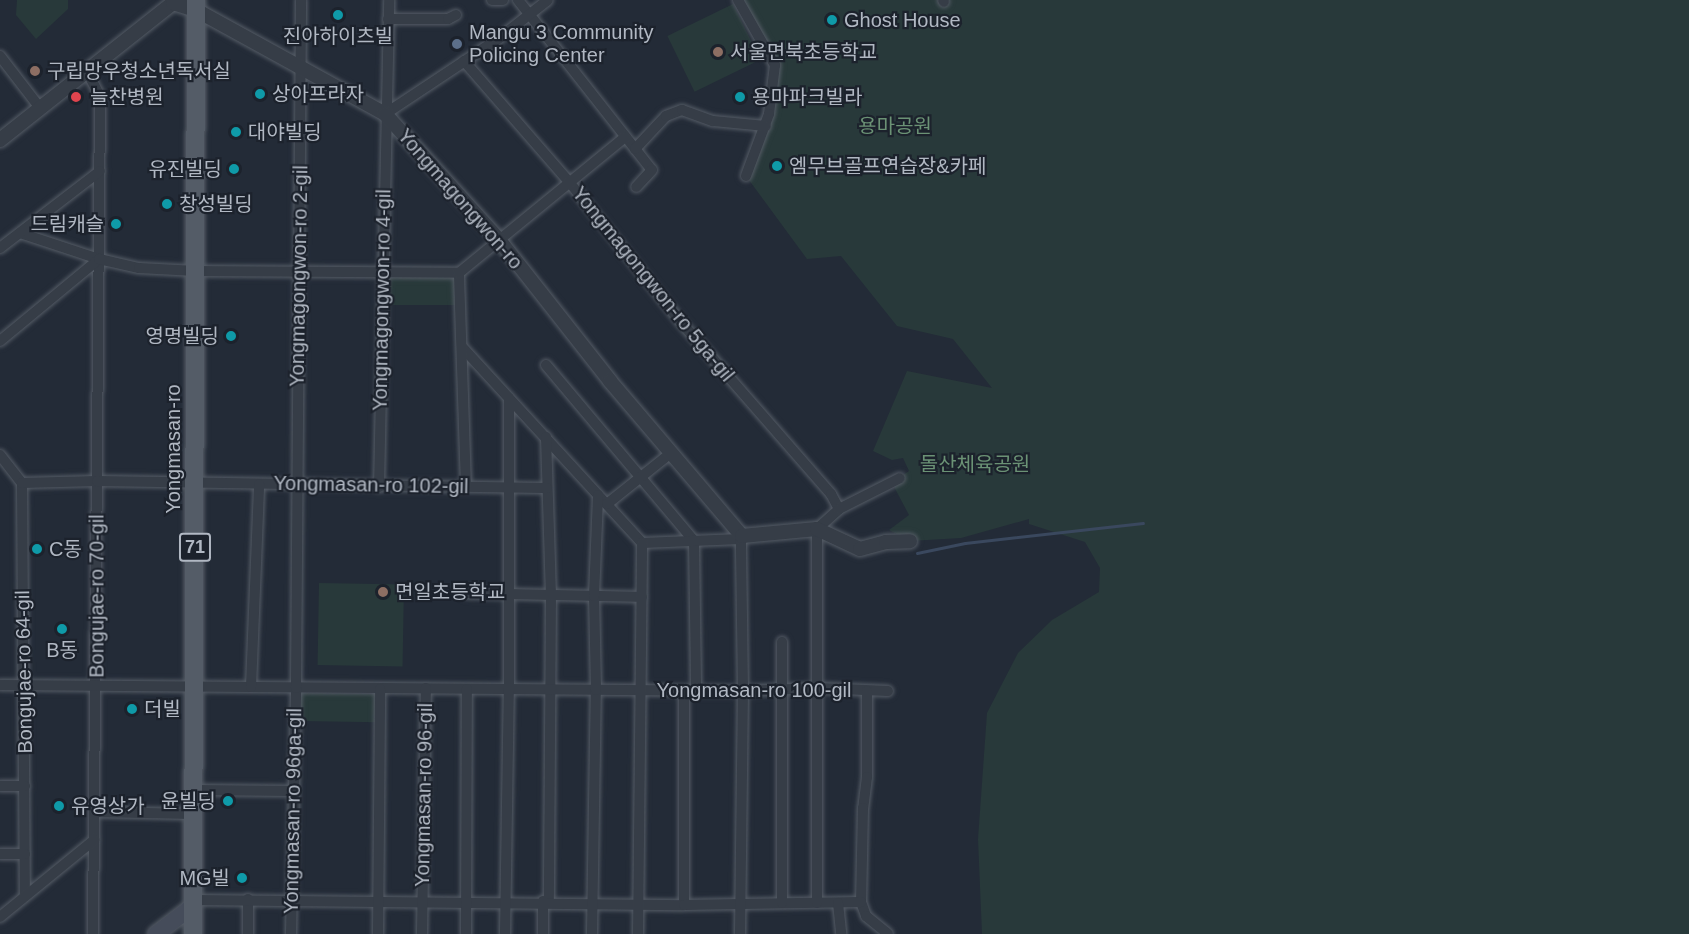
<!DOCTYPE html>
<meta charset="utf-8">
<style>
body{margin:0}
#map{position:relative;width:1689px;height:934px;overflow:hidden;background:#232b37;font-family:Helvetica,"Noto Sans KR",sans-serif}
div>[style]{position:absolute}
.green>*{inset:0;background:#28393a;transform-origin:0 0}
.stream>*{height:3px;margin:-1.5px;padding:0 1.5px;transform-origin:1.5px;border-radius:1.5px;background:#3a485e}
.roads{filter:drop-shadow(0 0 2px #545b65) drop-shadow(0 0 2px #545b65)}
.minor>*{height:10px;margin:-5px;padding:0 5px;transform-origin:5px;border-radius:5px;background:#363d47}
.tertiary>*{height:14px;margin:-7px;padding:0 7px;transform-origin:7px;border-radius:7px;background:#363d47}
.secondary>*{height:16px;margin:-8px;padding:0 8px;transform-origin:8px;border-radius:8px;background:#454c5a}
.primary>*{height:18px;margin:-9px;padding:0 9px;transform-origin:9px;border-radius:9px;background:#545c67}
.dots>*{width:16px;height:16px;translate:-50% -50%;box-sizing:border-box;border:3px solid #1c222c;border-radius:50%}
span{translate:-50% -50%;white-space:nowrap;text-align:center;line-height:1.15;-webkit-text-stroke:4.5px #1c222c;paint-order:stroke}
.shield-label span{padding:2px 4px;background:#1c222c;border:2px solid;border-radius:4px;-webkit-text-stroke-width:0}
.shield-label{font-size:18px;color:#b1b8c3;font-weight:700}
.poi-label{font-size:20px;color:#b1b8c3}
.left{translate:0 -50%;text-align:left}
.right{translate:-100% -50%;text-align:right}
.park-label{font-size:20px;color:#6b9275}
.street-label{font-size:20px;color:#b1b8c3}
</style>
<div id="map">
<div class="green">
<div style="clip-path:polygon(17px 0,68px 0,68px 9px,36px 39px,16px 15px)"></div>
<div style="clip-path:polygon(738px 0,1689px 0,1689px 934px,982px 934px,978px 839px,987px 713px,1018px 653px,1052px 620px,1099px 592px,1100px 568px,1085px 542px,1029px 524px,1029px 519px,961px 538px,910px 541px,889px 530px,909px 515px,892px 483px,909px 471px,903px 458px,892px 460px,873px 451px,907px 371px,992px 388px,953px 339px,897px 326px,841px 256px,807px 259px,746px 176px,769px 114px,775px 65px)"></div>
<div style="left:733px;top:4px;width:62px;height:73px;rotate:64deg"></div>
<div style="left:383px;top:274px;width:75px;height:31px"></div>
<div style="left:319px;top:583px;width:85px;height:82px;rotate:1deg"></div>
<div style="left:300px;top:693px;width:78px;height:28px;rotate:1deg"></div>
</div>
<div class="stream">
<div style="left:917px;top:553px;width:49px;rotate:-11.8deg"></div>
<div style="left:965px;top:543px;width:179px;rotate:-6.4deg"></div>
</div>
<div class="roads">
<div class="minor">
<div style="left:492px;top:0;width:11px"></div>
<div style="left:518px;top:0;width:216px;rotate:51.8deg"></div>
<div style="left:652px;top:170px;width:23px;rotate:133deg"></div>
<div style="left:738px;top:0;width:75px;rotate:60.4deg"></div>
<div style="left:775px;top:65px;width:49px;rotate:97deg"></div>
<div style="left:769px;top:114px;width:66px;rotate:110.4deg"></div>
<div style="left:943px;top:0;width:2px;rotate:63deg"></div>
<div style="left:388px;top:19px;width:60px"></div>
<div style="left:448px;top:19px;width:9px;rotate:-27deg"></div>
<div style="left:0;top:56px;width:66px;rotate:52.4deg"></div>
<div style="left:464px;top:61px;width:162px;rotate:49deg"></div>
<div style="left:570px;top:183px;width:176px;rotate:51.4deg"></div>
<div style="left:680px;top:321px;width:230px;rotate:48.9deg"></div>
<div style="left:831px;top:494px;width:17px;rotate:62deg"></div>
<div style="left:87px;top:71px;width:28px;rotate:63deg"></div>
<div style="left:100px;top:96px;width:838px;rotate:90.48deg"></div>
<div style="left:385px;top:114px;width:136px;rotate:-33.6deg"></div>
<div style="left:498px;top:39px;width:63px;rotate:-38deg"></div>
<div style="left:635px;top:149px;width:45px;rotate:-46.8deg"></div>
<div style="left:666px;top:116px;width:17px;rotate:-21deg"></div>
<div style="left:682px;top:110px;width:33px;rotate:20deg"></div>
<div style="left:713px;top:121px;width:53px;rotate:5.4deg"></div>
<div style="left:20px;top:233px;width:83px;rotate:18.2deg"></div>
<div style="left:0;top:248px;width:126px;rotate:-37.6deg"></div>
<div style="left:0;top:341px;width:129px;rotate:-39.6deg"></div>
<div style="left:99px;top:259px;width:41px;rotate:12.7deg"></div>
<div style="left:139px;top:268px;width:57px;rotate:3deg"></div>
<div style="left:196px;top:271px;width:263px;rotate:0.4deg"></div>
<div style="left:462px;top:347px;width:266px;rotate:47.4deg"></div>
<div style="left:546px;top:365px;width:230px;rotate:49.9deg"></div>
<div style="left:694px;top:541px;width:150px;rotate:89.2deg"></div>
<div style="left:546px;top:437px;width:158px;rotate:88.2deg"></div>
<div style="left:551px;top:595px;width:308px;rotate:90.4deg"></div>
<div style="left:0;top:455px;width:36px;rotate:52deg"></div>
<div style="left:22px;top:483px;width:413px;rotate:89.6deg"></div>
<div style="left:22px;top:483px;width:75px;rotate:-1.5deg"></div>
<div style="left:97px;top:481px;width:450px;rotate:0.9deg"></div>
<div style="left:379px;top:487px;width:487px;rotate:-88.8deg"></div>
<div style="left:466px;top:487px;width:214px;rotate:-91.9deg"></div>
<div style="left:459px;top:273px;width:215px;rotate:-39.3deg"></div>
<div style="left:607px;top:504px;width:82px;rotate:-38.6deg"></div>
<div style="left:642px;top:543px;width:99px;rotate:-2.3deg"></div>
<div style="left:741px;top:539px;width:3px;rotate:-72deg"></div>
<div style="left:466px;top:593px;width:176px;rotate:1.3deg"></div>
<div style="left:0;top:685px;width:743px;rotate:0.46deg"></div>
<div style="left:743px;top:691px;width:75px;rotate:-2.3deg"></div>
<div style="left:818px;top:688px;width:70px;rotate:2.5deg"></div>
<div style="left:251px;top:687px;width:203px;rotate:-87.7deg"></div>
<div style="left:684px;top:691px;width:214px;rotate:90deg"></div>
<div style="left:867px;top:691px;width:86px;rotate:90deg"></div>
<div style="left:867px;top:777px;width:31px;rotate:97deg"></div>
<div style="left:863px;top:808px;width:94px;rotate:91.2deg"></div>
<div style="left:861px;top:902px;width:15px;rotate:70deg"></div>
<div style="left:866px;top:916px;width:28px;rotate:39deg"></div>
<div style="left:0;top:786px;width:25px"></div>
<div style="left:194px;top:790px;width:99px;rotate:0.6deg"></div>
<div style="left:95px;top:812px;width:98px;rotate:1.2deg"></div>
<div style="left:0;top:854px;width:25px"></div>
<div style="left:248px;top:899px;width:35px;rotate:90deg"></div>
<div style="left:193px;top:900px;width:491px;rotate:0.6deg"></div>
<div style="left:684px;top:905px;width:177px;rotate:-1deg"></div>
<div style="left:543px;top:901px;width:33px;rotate:90deg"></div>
<div style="left:782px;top:903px;width:261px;rotate:-90deg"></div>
<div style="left:817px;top:903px;width:374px;rotate:-90deg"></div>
<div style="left:817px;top:529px;width:30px;rotate:-42deg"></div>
<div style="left:839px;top:509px;width:68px;rotate:-26.9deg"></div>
<div style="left:838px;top:903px;width:31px;rotate:84deg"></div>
<div style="left:0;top:917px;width:122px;rotate:-39.3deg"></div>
<div style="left:291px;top:934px;width:246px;rotate:-88.8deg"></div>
<div style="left:296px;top:688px;width:688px;rotate:-89.58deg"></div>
<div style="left:378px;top:934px;width:245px;rotate:-89.5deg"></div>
<div style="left:422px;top:934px;width:246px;rotate:-89.1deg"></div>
<div style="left:466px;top:934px;width:245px;rotate:-89.8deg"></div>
<div style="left:505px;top:934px;width:245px;rotate:-89.1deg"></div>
<div style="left:509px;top:689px;width:291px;rotate:-90deg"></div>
<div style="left:592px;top:934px;width:244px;rotate:-89.1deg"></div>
<div style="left:596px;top:690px;width:94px;rotate:-91.2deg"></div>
<div style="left:594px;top:596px;width:101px;rotate:-87.7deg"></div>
<div style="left:638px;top:934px;width:391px;rotate:-89.4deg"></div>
<div style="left:740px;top:934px;width:243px;rotate:-89.3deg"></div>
<div style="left:743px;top:691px;width:152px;rotate:-90.8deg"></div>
</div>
<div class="tertiary">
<div style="left:0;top:140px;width:221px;rotate:-38.4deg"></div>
<div style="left:173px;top:3px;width:24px;rotate:17deg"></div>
<div style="left:196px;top:10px;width:216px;rotate:28.8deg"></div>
<div style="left:385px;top:114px;width:171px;rotate:47.8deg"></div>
<div style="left:500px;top:241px;width:178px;rotate:51.8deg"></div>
<div style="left:610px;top:381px;width:204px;rotate:49.6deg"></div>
<div style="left:742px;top:536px;width:75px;rotate:-5.3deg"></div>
<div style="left:817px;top:529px;width:47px;rotate:24.9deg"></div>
<div style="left:860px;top:549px;width:27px;rotate:-15deg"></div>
<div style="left:886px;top:542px;width:24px;rotate:-2deg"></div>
</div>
<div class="secondary">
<div style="left:156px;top:934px;width:46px;rotate:-37.1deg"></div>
</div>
<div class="primary">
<div style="left:193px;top:934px;width:934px;rotate:-89.82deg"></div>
</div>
</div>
<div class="dots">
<div style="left:338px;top:15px;background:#0f9aa8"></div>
<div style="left:832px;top:20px;background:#0f9aa8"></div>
<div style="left:457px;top:44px;background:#5c6f8a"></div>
<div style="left:718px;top:52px;background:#8d6e63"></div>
<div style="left:35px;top:71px;background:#8d6e63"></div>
<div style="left:260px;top:94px;background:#0f9aa8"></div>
<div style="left:76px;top:97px;background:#e0444e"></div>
<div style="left:740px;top:97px;background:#0f9aa8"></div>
<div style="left:236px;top:132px;background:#0f9aa8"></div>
<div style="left:777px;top:166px;background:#0f9aa8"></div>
<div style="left:234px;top:169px;background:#0f9aa8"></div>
<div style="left:167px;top:204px;background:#0f9aa8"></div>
<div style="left:116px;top:224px;background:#0f9aa8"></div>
<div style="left:231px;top:336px;background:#0f9aa8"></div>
<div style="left:37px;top:549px;background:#0f9aa8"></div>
<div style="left:383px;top:592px;background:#8d6e63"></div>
<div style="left:62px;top:629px;background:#0f9aa8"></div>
<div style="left:132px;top:709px;background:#0f9aa8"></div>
<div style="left:228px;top:801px;background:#0f9aa8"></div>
<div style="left:59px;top:806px;background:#0f9aa8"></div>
<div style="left:242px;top:878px;background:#0f9aa8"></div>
</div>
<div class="shield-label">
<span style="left:195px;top:547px">71</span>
</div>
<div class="poi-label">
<span class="left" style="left:844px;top:20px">Ghost House</span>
<span class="left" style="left:469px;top:44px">Mangu 3 Community<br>Policing Center</span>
<span style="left:338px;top:36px">진아하이츠빌</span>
<span class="left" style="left:730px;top:52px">서울면북초등학교</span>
<span class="left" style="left:47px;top:71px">구립망우청소년독서실</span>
<span class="left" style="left:272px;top:94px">상아프라자</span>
<span class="left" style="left:90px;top:97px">늘찬병원</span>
<span class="left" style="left:752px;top:97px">용마파크빌라</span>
<span class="left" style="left:248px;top:132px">대야빌딩</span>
<span class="left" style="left:789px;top:166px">엠무브골프연습장&amp;카페</span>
<span class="right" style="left:222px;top:169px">유진빌딩</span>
<span class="left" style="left:179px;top:204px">창성빌딩</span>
<span class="right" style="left:104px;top:224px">드림캐슬</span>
<span class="right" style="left:219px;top:336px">영명빌딩</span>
<span class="left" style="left:49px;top:549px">C동</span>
<span class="left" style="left:395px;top:592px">면일초등학교</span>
<span style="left:62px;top:650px">B동</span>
<span class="left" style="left:144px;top:709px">더빌</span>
<span class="right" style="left:216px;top:801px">윤빌딩</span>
<span class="left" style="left:71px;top:806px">유영상가</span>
<span class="right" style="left:230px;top:878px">MG빌</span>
</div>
<div class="park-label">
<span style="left:895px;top:126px">용마공원</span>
<span style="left:975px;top:464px">돌산체육공원</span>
</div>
<div class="street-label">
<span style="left:460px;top:199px;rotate:49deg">Yongmagongwon-ro</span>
<span style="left:299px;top:276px;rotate:-89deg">Yongmagongwon-ro 2-gil</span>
<span style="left:653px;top:284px;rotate:51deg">Yongmagongwon-ro 5ga-gil</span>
<span style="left:382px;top:300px;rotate:-89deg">Yongmagongwon-ro 4-gil</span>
<span style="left:173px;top:449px;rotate:-90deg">Yongmasan-ro</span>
<span style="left:371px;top:485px;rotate:1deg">Yongmasan-ro 102-gil</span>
<span style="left:97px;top:596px;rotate:-90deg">Bongujae-ro 70-gil</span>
<span style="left:24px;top:672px;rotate:-91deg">Bongujae-ro 64-gil</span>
<span style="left:754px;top:690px">Yongmasan-ro 100-gil</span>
<span style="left:424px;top:795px;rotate:-89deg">Yongmasan-ro 96-gil</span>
<span style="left:293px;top:811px;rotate:-89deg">Yongmasan-ro 96ga-gil</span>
</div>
</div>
